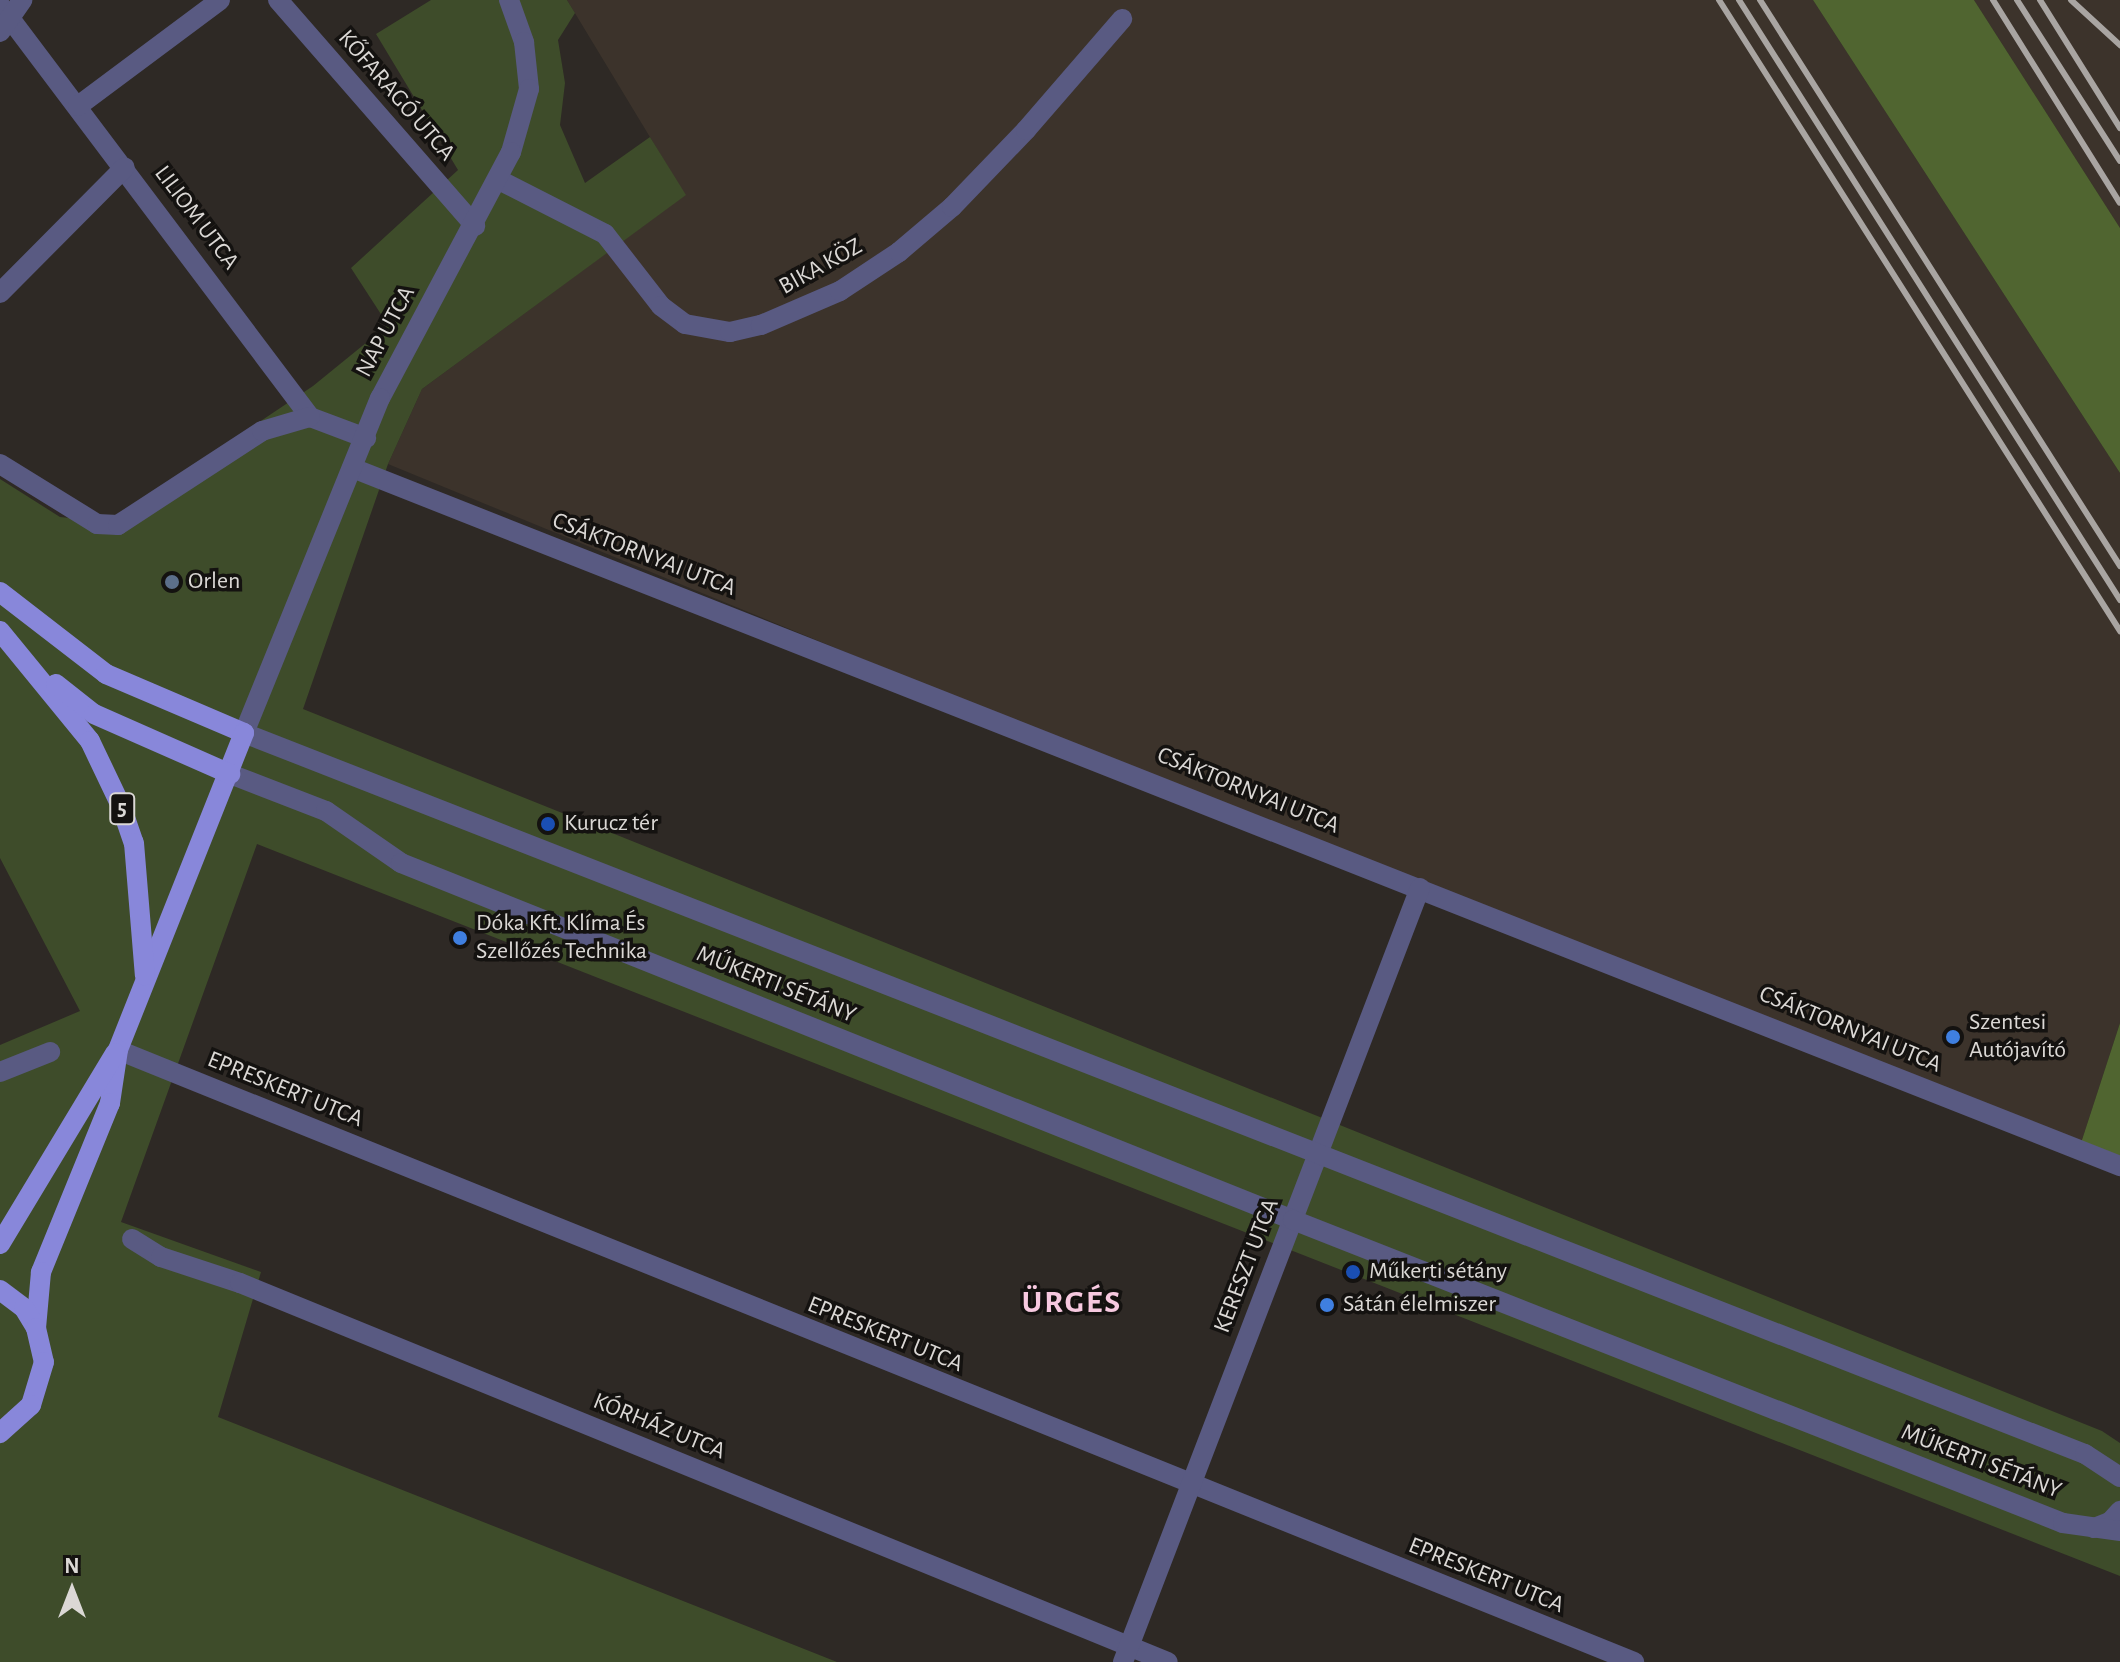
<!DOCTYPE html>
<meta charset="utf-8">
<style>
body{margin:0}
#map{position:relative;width:2120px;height:1662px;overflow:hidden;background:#2e2925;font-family:"Alegreya Sans",sans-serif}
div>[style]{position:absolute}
.built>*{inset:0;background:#3c332b}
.green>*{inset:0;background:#3e4c2a}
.forest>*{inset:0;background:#506530}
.minor>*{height:20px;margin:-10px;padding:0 10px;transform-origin:10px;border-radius:10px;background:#595a82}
.tertiary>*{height:20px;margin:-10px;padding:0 10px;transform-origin:10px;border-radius:10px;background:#595a82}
.primary>*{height:20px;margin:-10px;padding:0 10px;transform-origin:10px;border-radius:10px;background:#8887da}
.rail>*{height:6px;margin:-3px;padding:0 3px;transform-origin:3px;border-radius:3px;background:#a9a5a2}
.dots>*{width:22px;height:22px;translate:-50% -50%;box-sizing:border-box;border:4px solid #141210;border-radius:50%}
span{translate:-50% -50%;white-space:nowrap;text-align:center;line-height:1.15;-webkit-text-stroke:7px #141210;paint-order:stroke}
.shield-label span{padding:2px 6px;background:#141210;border:2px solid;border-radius:6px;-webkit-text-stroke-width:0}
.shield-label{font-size:22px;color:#dbd8d5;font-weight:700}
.street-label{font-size:24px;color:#dbd8d5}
.poi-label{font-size:24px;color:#dbd8d5}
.left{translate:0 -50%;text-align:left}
.district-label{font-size:32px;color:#f7c9e0;font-weight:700;letter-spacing:2px}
.north{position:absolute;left:32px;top:1550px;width:80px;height:80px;-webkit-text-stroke:6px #141210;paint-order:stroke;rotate:0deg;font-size:22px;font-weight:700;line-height:32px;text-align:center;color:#dbd8d5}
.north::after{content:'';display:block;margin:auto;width:28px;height:36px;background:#dbd8d5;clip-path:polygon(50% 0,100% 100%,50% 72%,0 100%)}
</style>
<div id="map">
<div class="built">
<div style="clip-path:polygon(567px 0,1813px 0,2120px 473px,2120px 1023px,2080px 1146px,1420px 888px,388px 464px,422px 389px,685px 195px)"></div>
<div style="clip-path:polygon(1974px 0,2120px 0,2120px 228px)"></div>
</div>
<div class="green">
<div style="clip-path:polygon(431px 0,567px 0,575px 13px,558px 40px,565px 83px,560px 125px,585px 183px,650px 137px,686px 195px,422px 389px,388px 464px,303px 709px,2102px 1431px,2120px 1443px,2120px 1576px,257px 844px,121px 1222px,261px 1272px,218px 1417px,837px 1662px,0 1662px,0 1045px,80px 1011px,0 858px,0 479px,60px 517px,110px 522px,313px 386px,388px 325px,351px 268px,458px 170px,376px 34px)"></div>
</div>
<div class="forest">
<div style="clip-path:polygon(1813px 0,1974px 0,2120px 228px,2120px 473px)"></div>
<div style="clip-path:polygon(2120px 1023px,2120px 1164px,2080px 1146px)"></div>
</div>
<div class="minor">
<div style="left:278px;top:0;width:300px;rotate:48.9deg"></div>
<div style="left:0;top:5px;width:516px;rotate:53.04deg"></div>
<div style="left:310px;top:417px;width:60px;rotate:20.6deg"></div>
<div style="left:0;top:32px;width:39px;rotate:-55deg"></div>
<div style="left:78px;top:106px;width:177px;rotate:-36.7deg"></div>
<div style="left:499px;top:180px;width:119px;rotate:27deg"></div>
<div style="left:605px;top:234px;width:91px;rotate:52.1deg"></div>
<div style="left:661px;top:306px;width:30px;rotate:37deg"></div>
<div style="left:685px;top:324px;width:46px;rotate:10.1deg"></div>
<div style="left:730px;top:332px;width:32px;rotate:-13deg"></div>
<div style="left:761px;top:325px;width:86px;rotate:-23.3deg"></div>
<div style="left:840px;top:291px;width:71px;rotate:-33.5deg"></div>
<div style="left:899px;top:252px;width:70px;rotate:-40.3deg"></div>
<div style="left:952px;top:207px;width:107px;rotate:-46.1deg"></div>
<div style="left:1026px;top:130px;width:147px;rotate:-49.1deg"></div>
<div style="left:0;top:293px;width:177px;rotate:-45.2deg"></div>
<div style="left:0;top:464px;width:114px;rotate:31.7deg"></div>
<div style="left:97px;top:524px;width:21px;rotate:3deg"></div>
<div style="left:118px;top:525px;width:172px;rotate:-33.1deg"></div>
<div style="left:262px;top:431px;width:50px;rotate:-16.3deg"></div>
<div style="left:355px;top:469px;width:1898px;rotate:21.55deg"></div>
<div style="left:118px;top:1050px;width:1635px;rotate:21.98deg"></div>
<div style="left:0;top:1072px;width:54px;rotate:-21.8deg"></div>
<div style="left:132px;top:1239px;width:34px;rotate:32deg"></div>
<div style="left:161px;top:1257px;width:83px;rotate:18.2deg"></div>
<div style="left:240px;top:1283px;width:1002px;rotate:22.22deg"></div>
<div style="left:2094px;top:1528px;width:17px;rotate:-21deg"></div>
<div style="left:2110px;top:1522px;width:15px;rotate:-48deg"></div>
<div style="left:1123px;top:1662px;width:829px;rotate:-69.01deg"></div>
</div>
<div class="tertiary">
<div style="left:509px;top:0;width:45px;rotate:70.3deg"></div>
<div style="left:524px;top:42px;width:47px;rotate:83.9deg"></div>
<div style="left:529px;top:89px;width:66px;rotate:105.9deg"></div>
<div style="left:511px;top:152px;width:279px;rotate:118deg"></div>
<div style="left:380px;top:398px;width:362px;rotate:112.1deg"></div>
<div style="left:244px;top:733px;width:1977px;rotate:21.39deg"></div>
<div style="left:2085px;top:1454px;width:42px;rotate:33.3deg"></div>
<div style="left:230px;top:774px;width:103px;rotate:21.1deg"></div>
<div style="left:326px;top:811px;width:91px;rotate:34.7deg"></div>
<div style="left:401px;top:863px;width:961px;rotate:21.81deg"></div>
<div style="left:1293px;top:1220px;width:827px;rotate:21.48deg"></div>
<div style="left:2063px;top:1523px;width:58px;rotate:8deg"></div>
</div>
<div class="primary">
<div style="left:0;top:592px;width:134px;rotate:37.7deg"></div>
<div style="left:106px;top:674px;width:150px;rotate:23.1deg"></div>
<div style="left:244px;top:733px;width:341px;rotate:111.7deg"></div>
<div style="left:118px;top:1050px;width:54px;rotate:98.6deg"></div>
<div style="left:110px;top:1103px;width:183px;rotate:112.2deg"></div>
<div style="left:41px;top:1272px;width:56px;rotate:95.1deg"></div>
<div style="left:0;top:631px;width:142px;rotate:50.7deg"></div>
<div style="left:90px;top:741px;width:72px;rotate:64.5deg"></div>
<div style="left:121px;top:806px;width:39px;rotate:71deg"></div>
<div style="left:134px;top:843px;width:133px;rotate:85.3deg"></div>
<div style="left:56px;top:684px;width:48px;rotate:38.3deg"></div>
<div style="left:94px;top:714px;width:149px;rotate:23.8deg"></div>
<div style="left:0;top:1244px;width:223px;rotate:-58.9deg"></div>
<div style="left:0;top:1290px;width:30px;rotate:37deg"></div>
<div style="left:24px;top:1308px;width:23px;rotate:59deg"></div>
<div style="left:36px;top:1328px;width:35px;rotate:77deg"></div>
<div style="left:44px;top:1362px;width:45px;rotate:106.8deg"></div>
<div style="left:31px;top:1405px;width:42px;rotate:137.9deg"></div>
</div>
<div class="rail">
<div style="left:1719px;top:0;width:748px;rotate:57.56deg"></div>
<div style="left:1739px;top:0;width:711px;rotate:57.58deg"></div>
<div style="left:1760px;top:0;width:671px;rotate:57.54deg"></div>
<div style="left:1993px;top:0;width:239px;rotate:58deg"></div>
<div style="left:2017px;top:0;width:191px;rotate:57.4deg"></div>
<div style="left:2040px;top:0;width:151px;rotate:58deg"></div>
<div style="left:2071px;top:0;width:67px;rotate:42.6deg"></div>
</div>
<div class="dots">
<div style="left:172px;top:582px;background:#5c6f8a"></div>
<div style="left:548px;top:824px;background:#1a4fb4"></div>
<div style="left:460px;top:938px;background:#3f7fe0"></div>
<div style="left:1953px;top:1037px;background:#3f7fe0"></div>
<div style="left:1353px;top:1272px;background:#1a4fb4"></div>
<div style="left:1327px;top:1305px;background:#3f7fe0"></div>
</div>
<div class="shield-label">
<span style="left:122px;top:809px">5</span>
</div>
<div class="street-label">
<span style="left:396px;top:96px;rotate:49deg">KŐFARAGÓ UTCA</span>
<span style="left:196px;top:218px;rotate:53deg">LILIOM UTCA</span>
<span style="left:821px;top:267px;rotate:-29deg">BIKA KÖZ</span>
<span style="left:386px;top:332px;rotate:-62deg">NAP UTCA</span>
<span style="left:644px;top:555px;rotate:21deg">CSÁKTORNYAI UTCA</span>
<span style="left:1248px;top:791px;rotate:22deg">CSÁKTORNYAI UTCA</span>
<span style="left:776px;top:985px;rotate:22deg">MŰKERTI SÉTÁNY</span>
<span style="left:1850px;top:1030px;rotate:22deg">CSÁKTORNYAI UTCA</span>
<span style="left:285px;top:1090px;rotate:22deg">EPRESKERT UTCA</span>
<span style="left:1247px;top:1266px;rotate:-69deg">KERESZT UTCA</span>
<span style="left:885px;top:1335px;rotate:22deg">EPRESKERT UTCA</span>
<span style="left:659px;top:1427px;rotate:22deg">KÓRHÁZ UTCA</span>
<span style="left:1981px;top:1462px;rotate:21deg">MŰKERTI SÉTÁNY</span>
<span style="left:1486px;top:1576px;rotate:22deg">EPRESKERT UTCA</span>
</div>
<div class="poi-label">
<span class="left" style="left:188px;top:582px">Orlen</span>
<span class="left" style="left:564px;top:824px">Kurucz tér</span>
<span class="left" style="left:476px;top:938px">Dóka Kft. Klíma És<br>Szellőzés Technika</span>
<span class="left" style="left:1969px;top:1037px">Szentesi<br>Autójavító</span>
<span class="left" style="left:1369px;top:1272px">Műkerti sétány</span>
<span class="left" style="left:1343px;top:1305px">Sátán élelmiszer</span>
</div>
<div class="district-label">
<span style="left:1072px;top:1302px">ÜRGÉS</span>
</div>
<div class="north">N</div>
</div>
